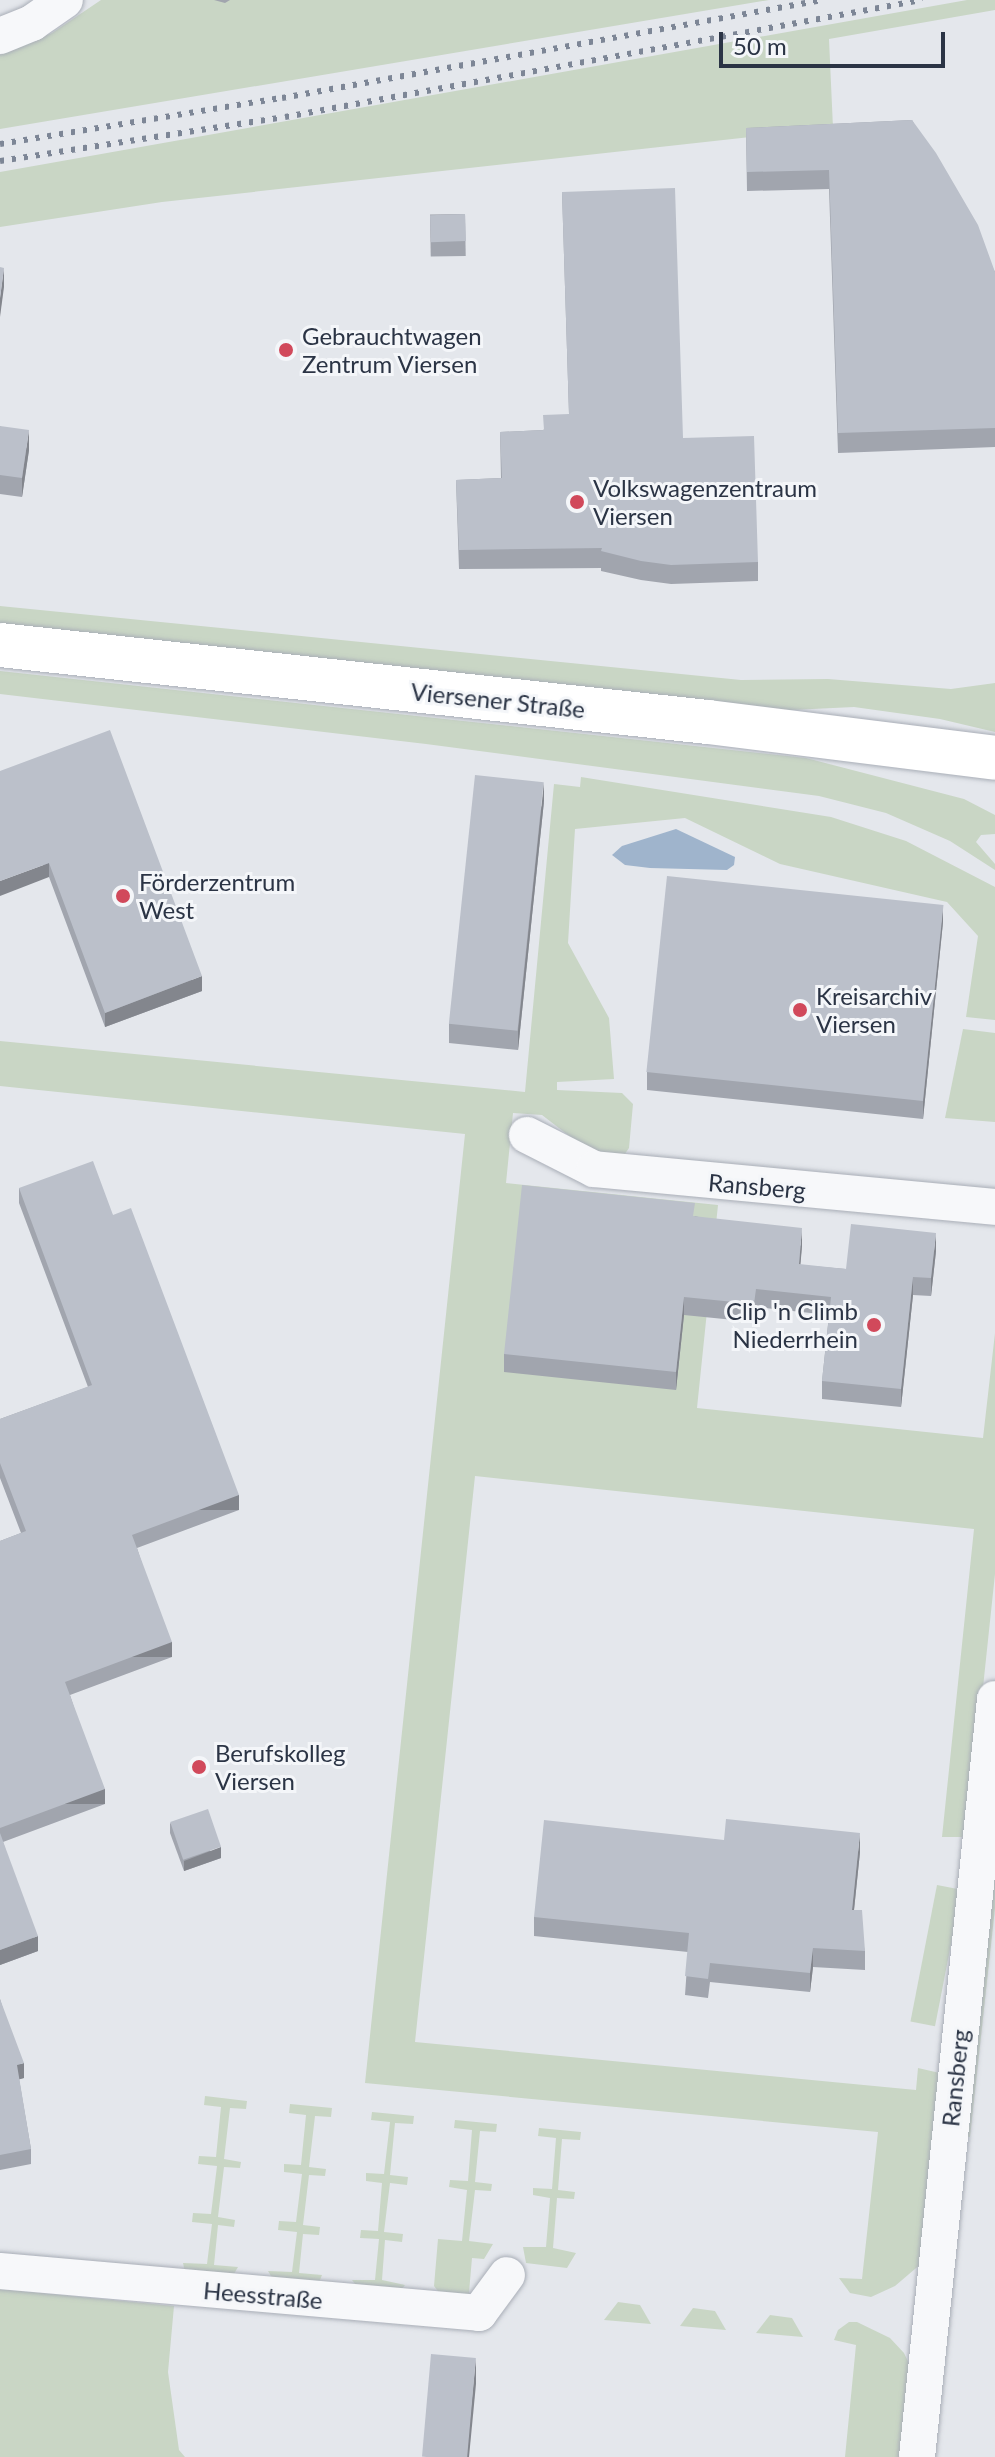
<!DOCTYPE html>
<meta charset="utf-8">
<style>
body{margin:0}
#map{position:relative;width:995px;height:2457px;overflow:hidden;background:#e4e7ec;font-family:Lato,sans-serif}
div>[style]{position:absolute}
.green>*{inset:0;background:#c9d6c5;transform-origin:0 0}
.water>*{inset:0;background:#9fb4cc}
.roads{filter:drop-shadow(0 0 2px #a9aeb7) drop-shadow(0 0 2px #a9aeb7)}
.minor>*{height:36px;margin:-18px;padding:0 18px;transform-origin:18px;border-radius:18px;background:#f7f8fa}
.major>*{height:44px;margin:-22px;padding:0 22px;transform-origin:22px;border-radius:22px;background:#fff}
.rail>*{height:6px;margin-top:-3px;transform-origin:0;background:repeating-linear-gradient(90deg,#7d8696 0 4px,transparent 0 12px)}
.wall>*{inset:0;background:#a1a5ae;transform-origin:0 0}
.shaded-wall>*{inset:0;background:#83868d;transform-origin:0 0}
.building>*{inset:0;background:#bbc0ca;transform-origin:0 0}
.dots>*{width:22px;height:22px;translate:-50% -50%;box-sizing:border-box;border:4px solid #f4f6f9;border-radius:50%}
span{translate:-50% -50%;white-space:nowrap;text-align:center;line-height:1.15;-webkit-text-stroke:6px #f4f6f9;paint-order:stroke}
.poi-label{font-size:24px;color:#2b3445}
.left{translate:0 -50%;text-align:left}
.right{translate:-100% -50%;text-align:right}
.street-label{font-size:24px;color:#2b3445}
.scale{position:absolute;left:719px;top:32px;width:226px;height:36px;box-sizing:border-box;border:4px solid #2b3445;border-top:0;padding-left:10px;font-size:24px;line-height:28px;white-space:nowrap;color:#2b3445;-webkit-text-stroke:6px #f4f6f9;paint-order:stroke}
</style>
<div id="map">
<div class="green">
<div style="clip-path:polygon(101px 0,769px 0,0 129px,0 55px,52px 33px)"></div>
<div style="clip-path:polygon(967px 0,995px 0,995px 10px,829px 39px,833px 128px,162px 202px,0 227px,0 172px)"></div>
<div style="clip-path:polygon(0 606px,741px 680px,828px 679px,951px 689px,995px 683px,995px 732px,940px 719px,854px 707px,770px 711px,0 629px)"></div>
<div style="clip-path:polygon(0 671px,806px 758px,964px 799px,995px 815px,995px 834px,981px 835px,976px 842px,995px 864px,995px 870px,950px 841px,886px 813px,819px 796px,426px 744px,0 694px)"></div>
<div style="clip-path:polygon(581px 777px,831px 817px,906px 841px,995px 887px,995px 1020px,966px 1017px,978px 936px,947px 902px,780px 864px,685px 818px,575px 829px,568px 943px,609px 1018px,614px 1079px,557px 1082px,557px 1090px,622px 1093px,633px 1104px,629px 1148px,622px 1158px,594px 1155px,542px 1115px,513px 1113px,506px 1183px,718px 1205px,697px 1408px,983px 1438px,995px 1333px,995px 1574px,968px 1829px,962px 1837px,942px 1837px,974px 1529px,475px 1476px,415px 2042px,916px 2090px,918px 2068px,944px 2074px,922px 2263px,895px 2286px,871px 2297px,850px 2293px,839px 2278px,862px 2279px,878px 2132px,365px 2083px,465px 1134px,0 1086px,0 1041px,525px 1092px,554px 784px,580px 787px)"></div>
<div style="clip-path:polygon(963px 1029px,995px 1033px,995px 1122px,945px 1118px)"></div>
<div style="clip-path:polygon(995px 1875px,995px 1908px,970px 2137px,964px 2136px)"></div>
<div style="left:937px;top:1885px;width:25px;height:139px;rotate:11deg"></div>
<div style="clip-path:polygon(205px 2096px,247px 2101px,246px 2109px,230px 2108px,224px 2159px,241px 2162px,240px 2168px,224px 2167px,218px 2217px,235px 2220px,234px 2227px,218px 2225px,214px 2265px,238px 2267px,231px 2279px,185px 2272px,183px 2263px,207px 2264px,212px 2224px,192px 2222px,193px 2213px,211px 2214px,217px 2166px,198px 2164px,199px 2156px,216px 2157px,221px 2107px,204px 2105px)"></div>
<div style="clip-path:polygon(290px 2104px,332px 2108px,331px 2117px,315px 2116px,309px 2167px,326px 2169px,325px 2176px,309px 2175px,303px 2225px,320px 2227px,319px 2235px,303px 2234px,299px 2273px,322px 2275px,316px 2290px,277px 2286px,268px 2271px,292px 2272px,297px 2232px,278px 2230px,279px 2221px,296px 2222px,302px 2174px,284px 2172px,284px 2164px,301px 2165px,306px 2115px,289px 2113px)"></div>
<div style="clip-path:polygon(372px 2112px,414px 2116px,413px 2124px,395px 2123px,390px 2175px,408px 2177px,407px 2185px,390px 2183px,384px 2232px,403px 2234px,402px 2242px,385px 2240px,382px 2280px,405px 2285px,395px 2298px,363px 2294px,352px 2280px,375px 2280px,379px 2239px,360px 2238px,361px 2230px,378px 2231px,382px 2183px,366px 2181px,366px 2173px,384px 2174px,390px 2122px,371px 2120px)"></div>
<div style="clip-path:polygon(455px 2120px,497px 2124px,496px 2132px,480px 2131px,475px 2182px,492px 2184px,491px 2191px,475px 2190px,469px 2241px,493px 2244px,484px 2259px,472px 2258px,468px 2304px,446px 2302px,434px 2286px,438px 2239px,462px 2241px,467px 2190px,449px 2187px,450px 2180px,468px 2181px,472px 2130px,454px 2128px)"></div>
<div style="clip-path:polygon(539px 2128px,581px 2132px,580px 2140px,562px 2139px,558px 2190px,575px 2192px,574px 2199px,557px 2198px,553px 2248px,576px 2253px,567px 2268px,526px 2263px,523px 2247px,546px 2247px,550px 2198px,533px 2195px,533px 2188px,552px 2189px,556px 2138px,538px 2136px)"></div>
<div style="clip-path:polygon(0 2289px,174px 2306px,168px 2372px,179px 2450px,185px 2457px,0 2457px)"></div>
<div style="clip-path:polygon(618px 2302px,640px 2305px,651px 2324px,604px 2320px)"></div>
<div style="clip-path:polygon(693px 2308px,715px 2311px,726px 2330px,680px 2326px)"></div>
<div style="clip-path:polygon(770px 2315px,792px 2318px,803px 2337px,756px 2333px)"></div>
<div style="clip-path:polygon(849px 2322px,857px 2322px,890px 2338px,904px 2353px,912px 2370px,903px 2457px,845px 2457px,856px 2345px,834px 2340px,838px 2330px)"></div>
</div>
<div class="water">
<div style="clip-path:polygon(676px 829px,735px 857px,734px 865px,727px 870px,650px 868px,625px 865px,612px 855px,622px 846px)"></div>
</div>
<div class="roads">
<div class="minor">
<div style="left:0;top:36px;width:35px;rotate:-22deg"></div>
<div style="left:32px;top:23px;width:40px;rotate:-34.9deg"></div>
<div style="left:527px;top:1135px;width:75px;rotate:26.9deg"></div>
<div style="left:594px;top:1169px;width:403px;rotate:5.4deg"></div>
<div style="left:0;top:2271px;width:481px;rotate:5deg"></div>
<div style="left:479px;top:2313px;width:47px;rotate:-53.6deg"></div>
<div style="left:917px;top:2457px;width:762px;rotate:-84.12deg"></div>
</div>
<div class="major">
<div style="left:0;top:645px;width:712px;rotate:6.21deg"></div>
<div style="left:708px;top:722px;width:289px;rotate:7.1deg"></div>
</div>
</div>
<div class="rail">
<div style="left:0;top:144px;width:286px;rotate:-9.3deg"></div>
<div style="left:282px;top:98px;width:549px;rotate:-10.29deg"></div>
<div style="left:0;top:161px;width:288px;rotate:-8.8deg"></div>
<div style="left:285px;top:117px;width:648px;rotate:-10.41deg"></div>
</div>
<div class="wall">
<div style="clip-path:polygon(214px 0,230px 0,225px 3px)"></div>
<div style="clip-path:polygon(912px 120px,995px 272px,995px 447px,838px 453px,829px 189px,747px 191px,746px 128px)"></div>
<div style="clip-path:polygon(562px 192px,683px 438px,758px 562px,758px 581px,671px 584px,641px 580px,601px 571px,601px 568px,459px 569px,456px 480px,501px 478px,500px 432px,543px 430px,569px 414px)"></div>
<div style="left:465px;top:214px;width:42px;height:35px;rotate:89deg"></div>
<div style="clip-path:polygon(0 426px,29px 450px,22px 497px,0 494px)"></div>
<div style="clip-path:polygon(0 771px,202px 991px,105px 1027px,49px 877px)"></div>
<div style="clip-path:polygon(544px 801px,518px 1050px,449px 1043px,449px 1024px)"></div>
<div style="clip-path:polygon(943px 922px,923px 1119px,647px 1090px,647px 1072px)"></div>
<div style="clip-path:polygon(19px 1188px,113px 1215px,239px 1510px,137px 1548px,172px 1657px,70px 1695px,105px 1804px,3px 1842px,38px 1951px,0 1965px,0 1541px,21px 1533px,0 1478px,0 1419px,88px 1387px,19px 1203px)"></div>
<div style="clip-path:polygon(695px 1216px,802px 1246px,800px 1265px,846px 1269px,936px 1251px,931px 1296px,913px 1295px,901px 1407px,822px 1399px,822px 1381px,829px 1315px,756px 1307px,754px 1322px,684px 1315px,676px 1390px,504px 1372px,504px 1354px)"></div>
<div style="clip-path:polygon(170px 1823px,221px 1858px,184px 1871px,170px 1833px)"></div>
<div style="clip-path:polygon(724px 1840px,860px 1852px,854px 1910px,865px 1951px,865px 1970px,813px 1967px,810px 1992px,710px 1982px,708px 1998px,685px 1995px,688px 1952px,534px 1936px,534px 1917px)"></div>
<div style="clip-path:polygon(0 1999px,24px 2078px,19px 2079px,31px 2149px,31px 2164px,0 2170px)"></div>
</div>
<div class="shaded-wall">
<div style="clip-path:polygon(4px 268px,4px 287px,0 317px,0 298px)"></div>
<div style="clip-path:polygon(29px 430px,29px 450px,22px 497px,22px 478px)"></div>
<div style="clip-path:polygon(544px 782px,544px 801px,518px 1050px,518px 1031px)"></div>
<div style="clip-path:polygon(49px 863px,49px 877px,0 896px,0 881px)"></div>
<div style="clip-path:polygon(943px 905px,943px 922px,923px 1119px,923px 1102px)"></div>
<div style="clip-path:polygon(202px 976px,202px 991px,105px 1027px,105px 1013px)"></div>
<div style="clip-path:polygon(802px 1228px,802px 1246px,799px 1282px,799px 1264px)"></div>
<div style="clip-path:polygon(936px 1233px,936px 1251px,931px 1296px,931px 1278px)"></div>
<div style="clip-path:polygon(913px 1277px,913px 1295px,901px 1407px,901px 1389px)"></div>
<div style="clip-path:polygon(684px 1297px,684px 1315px,676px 1390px,676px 1372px)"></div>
<div style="left:239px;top:1495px;width:15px;height:114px;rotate:90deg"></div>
<div style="left:172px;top:1642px;width:15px;height:114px;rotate:90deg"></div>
<div style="left:105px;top:1789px;width:15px;height:112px;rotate:90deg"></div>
<div style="clip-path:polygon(860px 1833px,860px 1852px,852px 1929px,852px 1910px)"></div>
<div style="clip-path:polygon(221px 1847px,221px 1858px,184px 1871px,184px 1861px)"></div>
<div style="clip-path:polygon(38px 1936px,38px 1951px,0 1965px,0 1950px)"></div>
<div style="clip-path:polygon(813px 1948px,813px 1967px,810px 1992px,810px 1973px)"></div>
<div style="clip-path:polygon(24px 2063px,24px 2078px,17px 2080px,17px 2065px)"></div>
<div style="clip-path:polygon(476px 2358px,476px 2384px,469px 2457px,466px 2457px)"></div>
</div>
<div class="building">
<div style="clip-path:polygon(912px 120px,936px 153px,978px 225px,995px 272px,995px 428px,838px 433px,829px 170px,747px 172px,746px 128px)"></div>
<div style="clip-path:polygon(675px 188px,683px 438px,754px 436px,758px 562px,671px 565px,641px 561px,601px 551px,602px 548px,459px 550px,456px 480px,502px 478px,500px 432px,544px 430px,543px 415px,569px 414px,562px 192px)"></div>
<div style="left:465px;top:214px;width:27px;height:35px;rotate:88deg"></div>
<div style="clip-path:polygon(0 267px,4px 268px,0 298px)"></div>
<div style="clip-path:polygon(0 426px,29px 430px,22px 478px,0 475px)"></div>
<div style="clip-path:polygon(110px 730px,202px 976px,105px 1013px,49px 863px,0 881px,0 771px)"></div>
<div style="left:475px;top:775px;width:69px;height:250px;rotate:6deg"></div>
<div style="left:667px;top:876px;width:278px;height:197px;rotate:6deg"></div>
<div style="clip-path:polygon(93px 1161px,113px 1215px,131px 1208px,239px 1495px,132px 1535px,172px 1642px,65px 1682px,105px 1789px,0 1828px,0 1541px,26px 1531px,0 1463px,0 1419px,92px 1385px,19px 1188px)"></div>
<div style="clip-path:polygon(522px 1185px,695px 1203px,693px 1216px,802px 1228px,799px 1264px,846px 1269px,851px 1224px,936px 1233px,931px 1278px,913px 1277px,901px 1389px,822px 1381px,831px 1297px,756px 1289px,754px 1304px,684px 1297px,676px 1372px,504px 1354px)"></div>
<div style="left:208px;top:1809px;width:40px;height:40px;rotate:71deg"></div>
<div style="clip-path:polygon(726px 1819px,860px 1833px,852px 1910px,862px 1910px,865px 1951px,813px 1948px,810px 1973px,710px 1963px,708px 1979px,685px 1976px,689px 1933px,534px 1917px,544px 1820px,724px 1840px)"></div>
<div style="clip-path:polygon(0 1833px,38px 1936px,0 1950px)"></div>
<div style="clip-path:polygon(0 1999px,24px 2063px,17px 2065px,31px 2149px,0 2155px)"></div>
<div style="left:431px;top:2354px;width:45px;height:103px;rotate:5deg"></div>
</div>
<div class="dots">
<div style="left:286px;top:350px;background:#d1495b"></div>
<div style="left:577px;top:502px;background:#d1495b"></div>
<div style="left:123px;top:896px;background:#d1495b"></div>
<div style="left:800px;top:1010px;background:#d1495b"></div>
<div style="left:874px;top:1325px;background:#d1495b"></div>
<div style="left:199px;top:1767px;background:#d1495b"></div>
</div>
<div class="poi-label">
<span class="left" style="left:302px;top:350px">Gebrauchtwagen<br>Zentrum Viersen</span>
<span class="left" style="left:593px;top:502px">Volkswagenzentraum<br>Viersen</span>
<span class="left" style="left:139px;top:896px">Förderzentrum<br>West</span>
<span class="left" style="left:816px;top:1010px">Kreisarchiv<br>Viersen</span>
<span class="right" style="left:858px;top:1325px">Clip 'n Climb<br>Niederrhein</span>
<span class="left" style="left:215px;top:1767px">Berufskolleg<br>Viersen</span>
</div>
<div class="street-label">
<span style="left:498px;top:700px;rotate:6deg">Viersener Straße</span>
<span style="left:757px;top:1186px;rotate:5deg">Ransberg</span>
<span style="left:955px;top:2078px;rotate:-84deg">Ransberg</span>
<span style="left:263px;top:2295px;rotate:5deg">Heesstraße</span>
</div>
<div class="scale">50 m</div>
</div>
